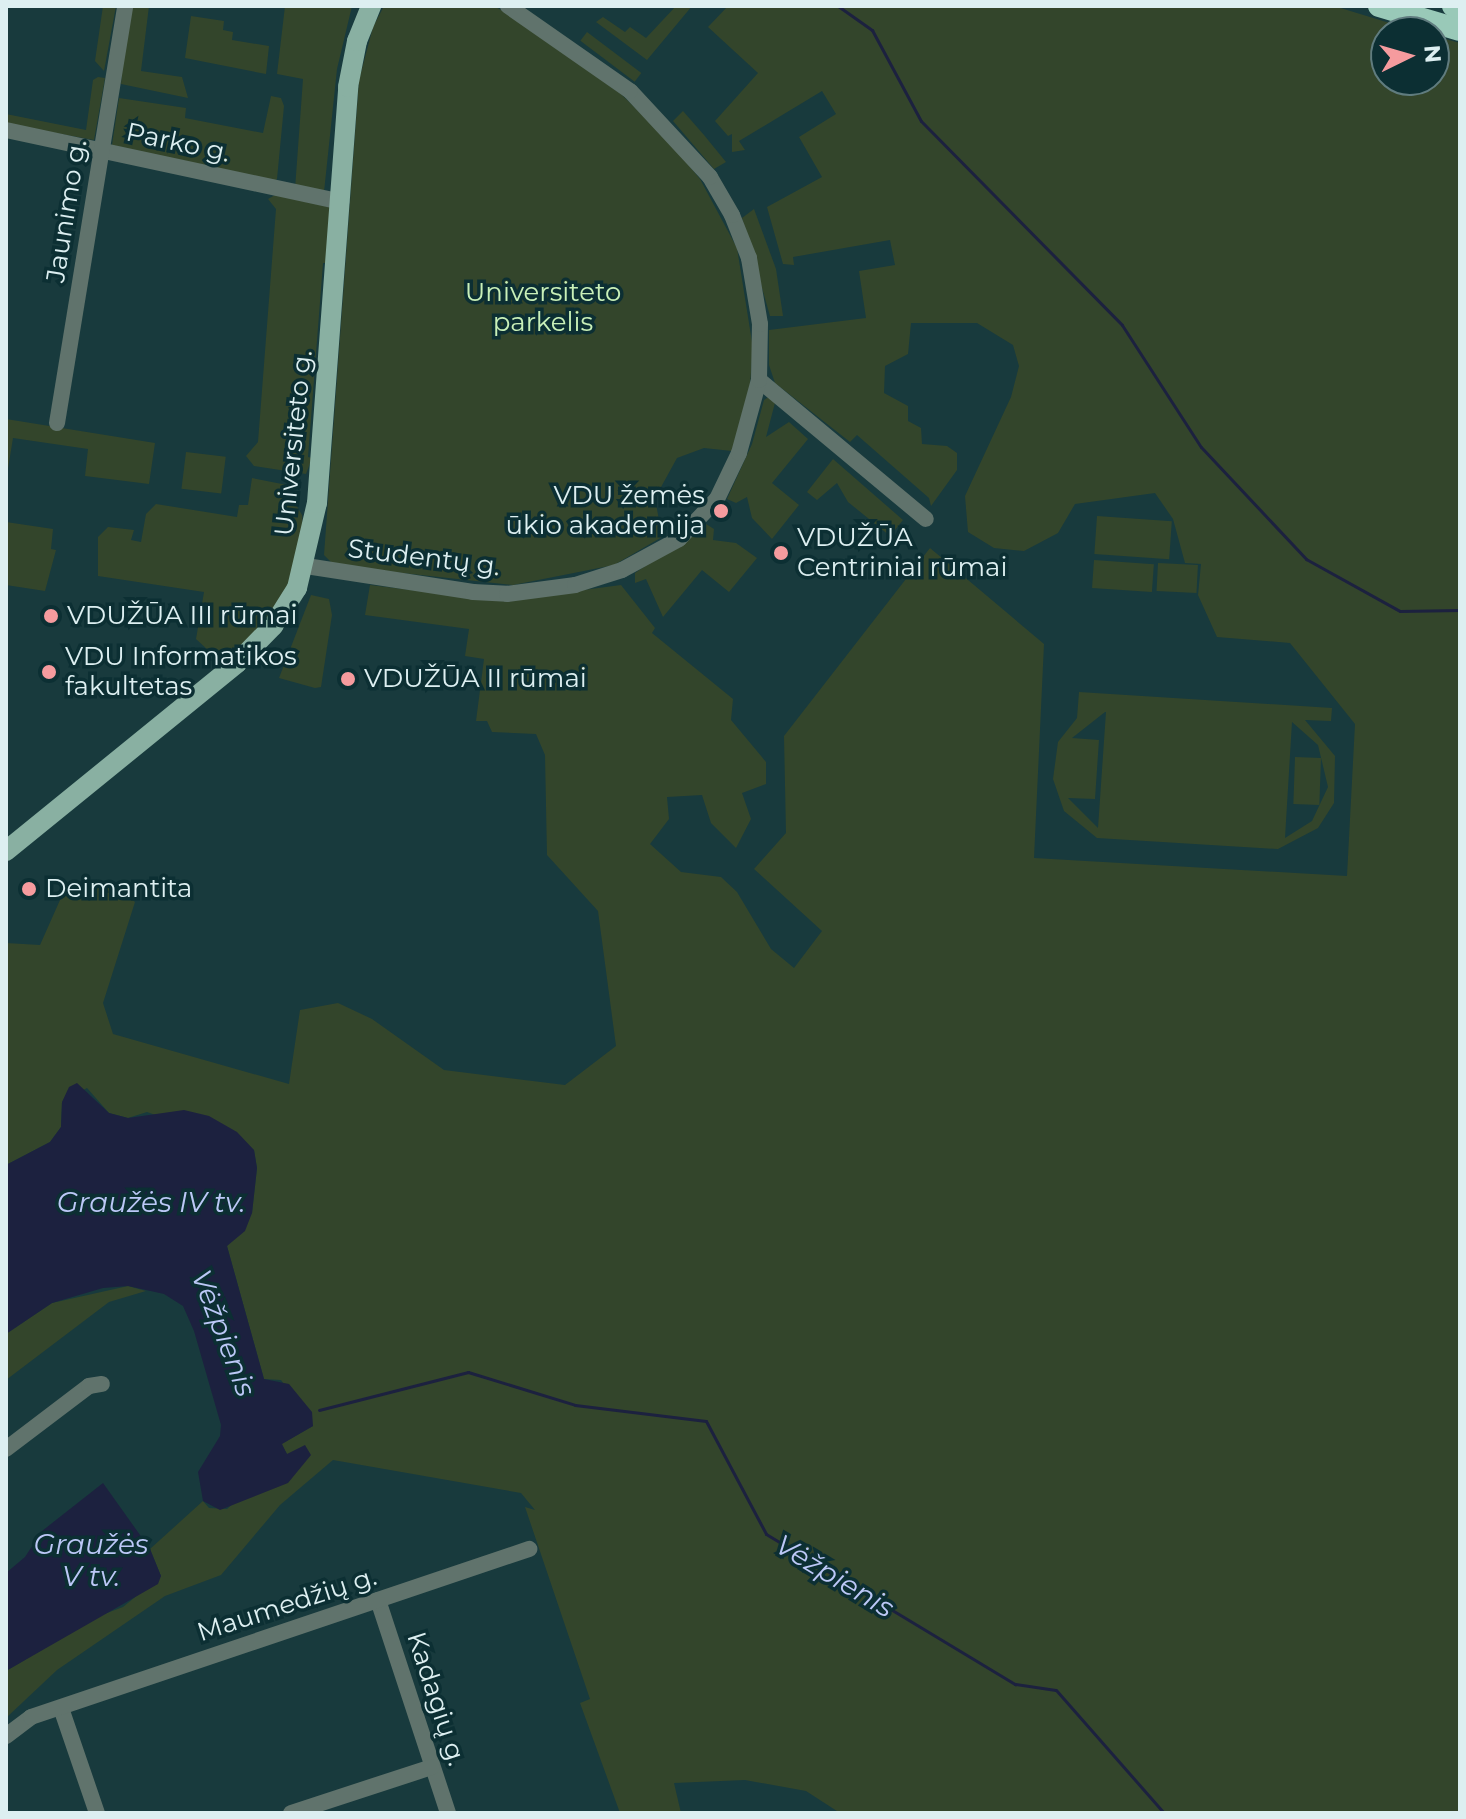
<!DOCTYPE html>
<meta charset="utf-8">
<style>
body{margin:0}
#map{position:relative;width:1466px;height:1819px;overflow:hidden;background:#183a3d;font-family:Montserrat,sans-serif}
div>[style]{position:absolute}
.green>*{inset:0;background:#33452b;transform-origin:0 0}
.water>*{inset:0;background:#1c213f}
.stream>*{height:3px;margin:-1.5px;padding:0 1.5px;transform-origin:1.5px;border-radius:1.5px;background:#1c213f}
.minor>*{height:16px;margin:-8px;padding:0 8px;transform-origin:8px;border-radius:8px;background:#60736c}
.major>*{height:20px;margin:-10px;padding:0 10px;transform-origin:10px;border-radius:10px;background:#89b0a2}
.highway>*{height:22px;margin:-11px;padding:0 11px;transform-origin:11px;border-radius:11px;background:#99c9b8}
.dots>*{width:22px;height:22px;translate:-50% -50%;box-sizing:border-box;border:4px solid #0c2f33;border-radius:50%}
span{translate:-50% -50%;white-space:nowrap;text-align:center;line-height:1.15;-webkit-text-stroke:7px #0c2f33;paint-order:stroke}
.street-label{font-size:26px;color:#ddeff1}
.park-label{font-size:26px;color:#c9f0b8}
.poi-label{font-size:26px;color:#ddeff1}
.right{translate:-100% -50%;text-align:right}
.left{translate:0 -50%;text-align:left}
.water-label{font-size:28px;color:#bcc8f7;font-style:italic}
.frame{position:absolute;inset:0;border:8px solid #ddeff1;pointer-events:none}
.north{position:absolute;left:1370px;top:16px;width:80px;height:80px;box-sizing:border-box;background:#0c2f33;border:2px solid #607c7f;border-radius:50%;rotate:85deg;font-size:22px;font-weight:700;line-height:32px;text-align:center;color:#ddeff1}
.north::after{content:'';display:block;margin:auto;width:28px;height:36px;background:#f59b9e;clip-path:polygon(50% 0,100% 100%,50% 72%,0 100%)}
</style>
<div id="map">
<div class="green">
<div style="clip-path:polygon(103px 6px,116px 6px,104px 71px,95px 61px)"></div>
<div style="clip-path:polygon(128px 6px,149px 6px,141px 71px,182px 77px,188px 98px,121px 84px)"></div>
<div style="clip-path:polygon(285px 6px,352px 6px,337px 69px,324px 192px,295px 189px,303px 79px,277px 74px)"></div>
<div style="clip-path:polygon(384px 6px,494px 6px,508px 14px,621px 94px,667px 139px,700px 179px,737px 248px,753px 348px,750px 385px,732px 451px,704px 448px,677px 458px,655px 498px,662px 537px,614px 565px,513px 585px,384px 571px,332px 563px,324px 555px,359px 80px,373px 27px)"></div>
<div style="clip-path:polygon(676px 6px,692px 6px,647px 60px,596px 22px,603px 17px,625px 32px,630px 27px,646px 38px)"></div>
<div style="clip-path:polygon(728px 6px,1334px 6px,1419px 32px,1386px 32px,1386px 80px,1434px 80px,1434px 36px,1460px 43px,1460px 1813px,840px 1813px,806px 1791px,745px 1780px,674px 1783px,681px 1813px,620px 1813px,580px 1703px,590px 1699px,525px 1507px,535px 1510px,521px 1493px,333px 1460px,280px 1505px,221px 1575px,165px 1596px,57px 1670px,6px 1718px,6px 1671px,99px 1616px,123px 1607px,161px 1576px,150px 1549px,203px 1501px,209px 1508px,227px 1509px,287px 1454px,281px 1444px,313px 1426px,281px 1380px,264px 1379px,227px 1246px,252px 1213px,257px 1168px,254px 1150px,147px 1112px,128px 1118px,109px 1113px,87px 1088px,62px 1102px,61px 1127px,50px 1142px,6px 1165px,6px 943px,40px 945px,64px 891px,84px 883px,116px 886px,135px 902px,103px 1003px,113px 1034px,289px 1084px,300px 1010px,338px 1003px,372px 1019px,444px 1070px,565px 1085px,616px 1046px,598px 911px,547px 855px,545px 755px,536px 734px,492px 732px,487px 721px,476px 721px,484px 659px,465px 656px,469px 629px,365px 615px,370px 585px,501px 601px,621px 585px,655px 628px,652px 633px,733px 699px,731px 720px,766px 762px,766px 784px,742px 793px,751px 819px,736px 848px,711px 823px,702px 795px,667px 797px,669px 819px,650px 844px,681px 872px,721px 877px,737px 892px,771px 949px,794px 968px,822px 931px,754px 869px,786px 833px,784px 736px,930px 548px,1044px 644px,1034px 858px,1347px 876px,1355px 724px,1290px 643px,1217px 637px,1198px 595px,1201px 564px,1185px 563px,1173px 519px,1155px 493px,1075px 504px,1058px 533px,1024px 551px,994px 548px,968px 532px,965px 496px,1011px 397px,1019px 366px,1013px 345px,977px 323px,911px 323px,908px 354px,885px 366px,884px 393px,908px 406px,908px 421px,921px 428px,922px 444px,947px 446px,957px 453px,957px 470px,931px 506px,929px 498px,857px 435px,850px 442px,775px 383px,769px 365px,769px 330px,866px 318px,859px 271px,895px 265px,890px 240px,793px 257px,794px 265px,783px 264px,767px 207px,822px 177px,799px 137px,836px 114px,822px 91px,739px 141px,745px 150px,732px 152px,732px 134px,728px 136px,715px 121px,758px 73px,708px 27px)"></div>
<div style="clip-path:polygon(191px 16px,224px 21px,223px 30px,233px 32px,232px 40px,269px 46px,266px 74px,185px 58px)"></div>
<div style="left:587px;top:32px;width:68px;height:11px;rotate:37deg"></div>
<div style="clip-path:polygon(98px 77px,105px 78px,94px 140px,6px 124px,6px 114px,86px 130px,93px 80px)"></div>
<div style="clip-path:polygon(271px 96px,281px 98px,284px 106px,277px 179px,273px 182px,112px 145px,119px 98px,186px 108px,185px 118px,263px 133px)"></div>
<div style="clip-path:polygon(683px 111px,704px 135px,726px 162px,714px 169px,673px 121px)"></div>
<div style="clip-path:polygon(275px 195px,329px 207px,331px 212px,327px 263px,323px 263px,308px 457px,312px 458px,306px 474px,254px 466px,246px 456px,258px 442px,276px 209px,268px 199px)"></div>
<div style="clip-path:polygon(754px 209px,776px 269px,783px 316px,770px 316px,742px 218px)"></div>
<div style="clip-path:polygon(770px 396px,776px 399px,766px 437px,789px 422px,808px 439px,772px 483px,799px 505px,772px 539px,752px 518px,747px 497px,736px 503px,727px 499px,752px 444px,764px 400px)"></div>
<div style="clip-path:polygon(6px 419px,155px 443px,149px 484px,85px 476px,88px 449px,13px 438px,6px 481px)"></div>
<div style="left:186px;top:452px;width:40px;height:37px;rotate:7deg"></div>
<div style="clip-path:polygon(833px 459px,903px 520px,890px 536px,848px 502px,837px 483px,817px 500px,807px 492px)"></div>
<div style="clip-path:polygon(252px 478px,287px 485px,286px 501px,295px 503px,302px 515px,304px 539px,292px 581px,262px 627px,222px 663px,196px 639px,204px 592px,98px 576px,98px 537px,108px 527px,134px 530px,131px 540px,141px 542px,146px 514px,156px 504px,237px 517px,239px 505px,248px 505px)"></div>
<div style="left:1097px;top:516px;width:75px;height:38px;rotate:4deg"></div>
<div style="clip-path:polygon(6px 522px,53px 529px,51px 549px,56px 550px,45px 591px,6px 585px)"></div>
<div style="clip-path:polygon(706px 524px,714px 529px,713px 540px,736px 543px,757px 558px,729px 592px,702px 570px,663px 617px,646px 579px,635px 583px,635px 573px)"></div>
<div style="left:1094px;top:560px;width:60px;height:28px;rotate:4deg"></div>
<div style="left:1158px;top:563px;width:40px;height:28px;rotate:3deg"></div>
<div style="clip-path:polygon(311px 595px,329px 599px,332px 615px,321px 687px,315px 688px,279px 678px)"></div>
<div style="clip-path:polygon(evenodd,1079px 692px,1332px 708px,1331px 721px,1305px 720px,1335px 756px,1334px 803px,1318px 828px,1278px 849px,1097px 838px,1064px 811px,1053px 779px,1058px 742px,1077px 718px,1079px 692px,1105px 712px,1106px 712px,1098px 828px,1068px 798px,1095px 799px,1099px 740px,1072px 738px,1105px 712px,1079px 692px,1292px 722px,1318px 745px,1328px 787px,1312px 821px,1285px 838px,1292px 722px)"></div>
<div style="left:1295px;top:757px;width:26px;height:47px;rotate:2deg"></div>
<div style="clip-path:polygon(128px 1286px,146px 1291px,109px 1302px,6px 1380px,6px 1334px,52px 1303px)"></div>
</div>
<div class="water">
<div style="clip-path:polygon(77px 1083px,109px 1113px,128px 1118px,184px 1110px,209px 1116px,237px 1132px,254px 1150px,257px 1168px,252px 1213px,245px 1231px,227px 1246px,264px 1379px,289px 1384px,312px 1412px,313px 1426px,282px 1444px,287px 1454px,305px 1445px,311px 1455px,288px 1483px,220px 1510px,203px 1501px,198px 1472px,220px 1436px,221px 1425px,194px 1331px,183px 1306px,164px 1294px,128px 1286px,103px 1288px,52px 1303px,6px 1334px,6px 1165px,50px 1142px,61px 1127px,62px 1102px,69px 1087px)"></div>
<div style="clip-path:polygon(103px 1483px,150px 1549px,161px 1576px,158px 1584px,6px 1671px,6px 1573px,25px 1557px,42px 1531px)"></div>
</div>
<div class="stream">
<div style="left:838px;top:6px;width:42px;rotate:35.2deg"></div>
<div style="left:872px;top:30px;width:103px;rotate:61.7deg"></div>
<div style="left:921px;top:121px;width:286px;rotate:45.4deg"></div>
<div style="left:1122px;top:325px;width:145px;rotate:57.1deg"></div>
<div style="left:1201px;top:447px;width:154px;rotate:46.8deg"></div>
<div style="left:1306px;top:559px;width:107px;rotate:29deg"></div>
<div style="left:1400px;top:611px;width:60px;rotate:-1deg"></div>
<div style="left:319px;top:1410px;width:154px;rotate:-14.3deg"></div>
<div style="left:468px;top:1372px;width:112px;rotate:17.1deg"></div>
<div style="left:575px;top:1405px;width:132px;rotate:7deg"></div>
<div style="left:706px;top:1421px;width:128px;rotate:62deg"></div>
<div style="left:766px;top:1534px;width:291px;rotate:31.1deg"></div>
<div style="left:1015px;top:1684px;width:41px;rotate:8.3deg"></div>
<div style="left:1056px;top:1690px;width:164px;rotate:48.7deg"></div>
</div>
<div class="minor">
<div style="left:6px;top:130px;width:343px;rotate:12.1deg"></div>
<div style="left:759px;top:380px;width:217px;rotate:39.8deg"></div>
<div style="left:57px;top:423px;width:423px;rotate:-80.7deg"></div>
<div style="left:306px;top:566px;width:169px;rotate:8.8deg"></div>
<div style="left:473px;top:592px;width:34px;rotate:3deg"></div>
<div style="left:507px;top:594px;width:69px;rotate:-7.5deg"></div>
<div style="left:575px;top:585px;width:49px;rotate:-17.7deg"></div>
<div style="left:622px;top:570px;width:65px;rotate:-28.5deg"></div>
<div style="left:679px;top:539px;width:55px;rotate:-46.5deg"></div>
<div style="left:717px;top:499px;width:51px;rotate:-64.4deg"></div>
<div style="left:739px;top:453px;width:76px;rotate:-74.7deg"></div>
<div style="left:759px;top:380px;width:56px;rotate:-89deg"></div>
<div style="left:760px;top:324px;width:67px;rotate:-99.5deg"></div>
<div style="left:749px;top:258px;width:46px;rotate:-111.6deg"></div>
<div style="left:732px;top:215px;width:44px;rotate:-120.1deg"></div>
<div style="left:710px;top:177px;width:117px;rotate:-132.9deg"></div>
<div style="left:630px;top:91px;width:149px;rotate:-145.1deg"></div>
<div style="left:6px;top:1449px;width:104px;rotate:-37.2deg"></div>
<div style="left:89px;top:1386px;width:13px;rotate:-9deg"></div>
<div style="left:378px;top:1600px;width:224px;rotate:71.8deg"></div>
<div style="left:61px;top:1708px;width:111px;rotate:71.1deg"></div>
<div style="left:6px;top:1736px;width:31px;rotate:-37deg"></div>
<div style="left:31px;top:1717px;width:526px;rotate:-18.64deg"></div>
<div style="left:291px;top:1813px;width:148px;rotate:-18.1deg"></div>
</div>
<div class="major">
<div style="left:6px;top:851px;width:298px;rotate:-39.1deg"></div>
<div style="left:237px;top:663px;width:52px;rotate:-45.8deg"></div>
<div style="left:273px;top:626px;width:45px;rotate:-57.7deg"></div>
<div style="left:297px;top:588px;width:87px;rotate:-76.8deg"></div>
<div style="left:317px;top:503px;width:417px;rotate:-85.7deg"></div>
<div style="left:348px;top:87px;width:47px;rotate:-78.9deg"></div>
<div style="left:357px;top:41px;width:38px;rotate:-68deg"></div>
</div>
<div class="highway">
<div style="left:1379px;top:6px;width:84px;rotate:16.5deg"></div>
<div style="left:1453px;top:6px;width:7px;rotate:16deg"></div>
</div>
<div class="dots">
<div style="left:721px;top:511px;background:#f59b9e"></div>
<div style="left:781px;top:553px;background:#f59b9e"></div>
<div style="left:51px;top:616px;background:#f59b9e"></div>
<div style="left:49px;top:672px;background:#f59b9e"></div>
<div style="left:348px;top:679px;background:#f59b9e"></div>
<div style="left:29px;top:889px;background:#f59b9e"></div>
</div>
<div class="street-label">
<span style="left:178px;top:143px;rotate:12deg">Parko g.</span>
<span style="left:67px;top:211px;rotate:-81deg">Jaunimo g.</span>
<span style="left:294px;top:443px;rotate:-84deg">Universiteto g.</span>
<span style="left:424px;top:558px;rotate:7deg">Studentų g.</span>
<span style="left:287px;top:1605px;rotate:-18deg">Maumedžių g.</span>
<span style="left:436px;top:1699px;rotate:72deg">Kadagių g.</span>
</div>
<div class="park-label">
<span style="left:543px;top:308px">Universiteto<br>parkelis</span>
</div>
<div class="poi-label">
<span class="right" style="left:705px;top:511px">VDU žemės<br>ūkio akademija</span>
<span class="left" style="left:797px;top:553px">VDUŽŪA<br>Centriniai rūmai</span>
<span class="left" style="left:67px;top:616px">VDUŽŪA III rūmai</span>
<span class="left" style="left:65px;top:672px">VDU Informatikos<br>fakultetas</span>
<span class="left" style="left:364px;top:679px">VDUŽŪA II rūmai</span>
<span class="left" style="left:45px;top:889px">Deimantita</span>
</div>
<div class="water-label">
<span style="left:151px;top:1202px">Graužės IV tv.</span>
<span style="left:224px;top:1333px;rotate:69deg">Vėžpienis</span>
<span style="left:91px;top:1560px">Graužės<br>V tv.</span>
<span style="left:835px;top:1576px;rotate:31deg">Vėžpienis</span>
</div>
<div class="frame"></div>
<div class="north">N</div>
</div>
